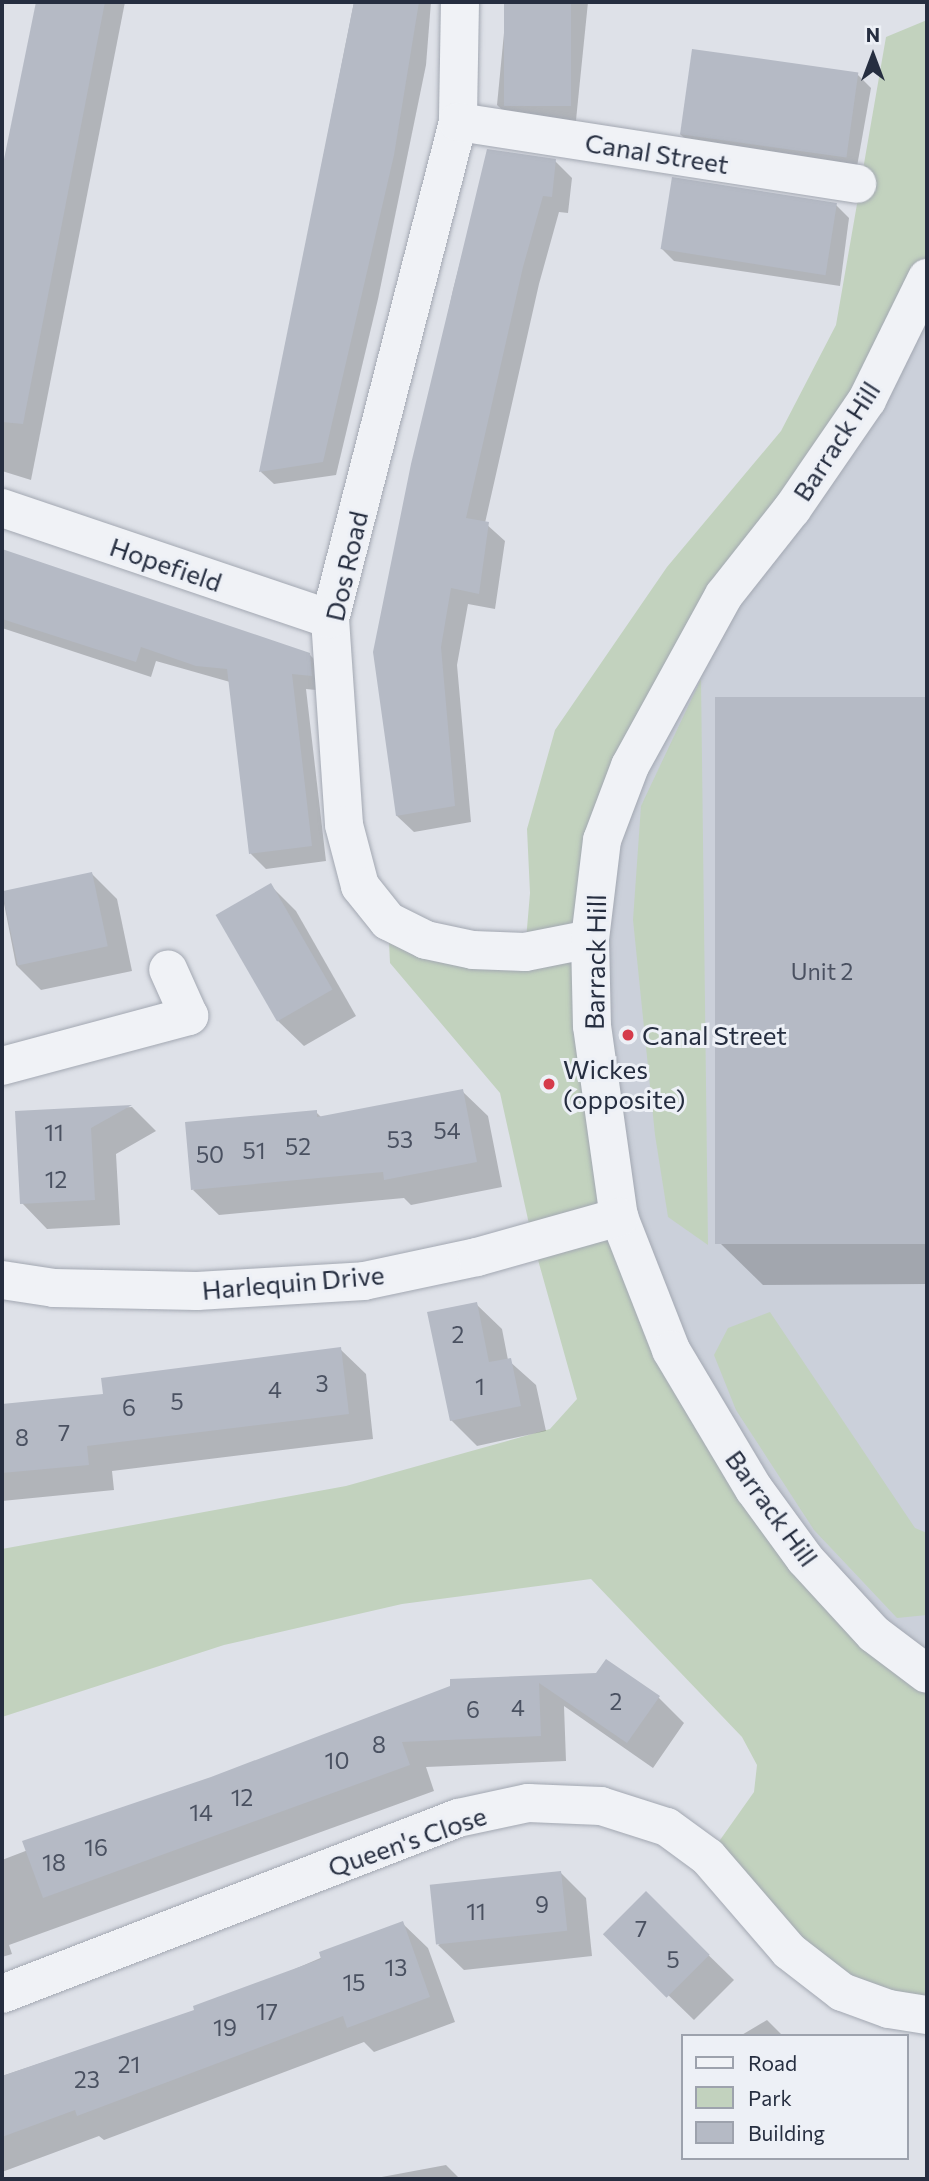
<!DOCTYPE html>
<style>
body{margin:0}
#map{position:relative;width:929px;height:2181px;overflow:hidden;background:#dee1e8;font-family:Commissioner,sans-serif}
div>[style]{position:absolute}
.built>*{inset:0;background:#cbd0da}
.green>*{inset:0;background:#c2d2be}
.shadow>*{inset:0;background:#0003}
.building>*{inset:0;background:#b5bac5;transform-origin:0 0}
.roads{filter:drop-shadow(0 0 2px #a3a8b2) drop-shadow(0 0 2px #a3a8b2)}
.minor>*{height:38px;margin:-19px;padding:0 19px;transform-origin:19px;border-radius:19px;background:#f0f2f6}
.dots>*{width:19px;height:19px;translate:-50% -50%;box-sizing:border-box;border:4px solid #edf0f6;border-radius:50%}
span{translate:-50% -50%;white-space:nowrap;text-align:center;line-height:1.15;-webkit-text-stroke:6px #edf0f6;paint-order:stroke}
.number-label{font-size:23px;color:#4a5161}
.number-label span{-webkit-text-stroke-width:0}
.street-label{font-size:26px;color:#262e40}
.poi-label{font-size:26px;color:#262e40}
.left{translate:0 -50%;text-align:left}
.frame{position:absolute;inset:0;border:4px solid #262e40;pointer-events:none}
.legend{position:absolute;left:681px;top:2034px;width:228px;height:126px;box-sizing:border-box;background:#edf0f6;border:2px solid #9da2ad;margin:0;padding:9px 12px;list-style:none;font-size:21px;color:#262e40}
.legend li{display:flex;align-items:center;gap:14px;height:35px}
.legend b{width:35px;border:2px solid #9da2ad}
.north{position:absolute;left:838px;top:21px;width:70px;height:70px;-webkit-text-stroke:5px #edf0f6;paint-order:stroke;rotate:0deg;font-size:19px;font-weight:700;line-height:28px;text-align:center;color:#262e40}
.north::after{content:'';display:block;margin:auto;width:24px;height:32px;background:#262e40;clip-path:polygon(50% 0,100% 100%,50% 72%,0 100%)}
</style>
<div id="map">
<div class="built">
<div style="clip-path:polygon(927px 278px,927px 1674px,805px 1559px,619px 1217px,602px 840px)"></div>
</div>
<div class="green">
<div style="clip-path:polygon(927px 20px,927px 278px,602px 840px,619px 1217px,754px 1489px,927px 1674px,927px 2015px,842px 1992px,708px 1857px,754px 1792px,757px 1765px,742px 1737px,591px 1579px,402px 1604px,224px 1645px,2px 1717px,2px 1549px,346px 1486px,550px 1429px,577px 1399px,533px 1242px,500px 1093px,390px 963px,388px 921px,525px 952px,530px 893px,527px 829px,555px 730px,667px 567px,781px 431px,836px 325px,886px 37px)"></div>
<div style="clip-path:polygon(701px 679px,708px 1245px,668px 1217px,655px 1135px,633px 920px,641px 806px)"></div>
<div style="clip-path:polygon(770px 1312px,915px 1528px,927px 1533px,927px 1615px,897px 1618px,814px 1530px,736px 1410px,714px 1355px,728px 1328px)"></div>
</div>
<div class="shadow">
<div style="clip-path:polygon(38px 2px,125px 2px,31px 480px,2px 471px,2px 180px)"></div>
<div style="clip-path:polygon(354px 2px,431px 2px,426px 65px,378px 299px,336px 475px,274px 484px,261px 472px)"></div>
<div style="clip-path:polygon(507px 2px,588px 2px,575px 130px,513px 120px,497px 105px)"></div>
<div style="clip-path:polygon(858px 75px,871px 88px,856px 172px,694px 147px,680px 134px)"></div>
<div style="clip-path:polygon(489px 151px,555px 161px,572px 178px,568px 213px,559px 212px,539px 284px,485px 523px,505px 541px,495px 609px,468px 604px,457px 665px,471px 822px,414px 832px,397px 816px,375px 652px,453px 290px)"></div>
<div style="clip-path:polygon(836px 205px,849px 218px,840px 286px,674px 261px,661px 248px)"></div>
<div style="clip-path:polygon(2px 552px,309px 654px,325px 670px,326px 691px,306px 689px,326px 861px,266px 869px,251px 854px,230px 682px,156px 661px,151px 677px,2px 628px)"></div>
<div style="clip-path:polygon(927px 699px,927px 1284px,763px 1285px,721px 1244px,717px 700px)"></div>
<div style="clip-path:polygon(92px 874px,117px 899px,132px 971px,41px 990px,16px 965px,2px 893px)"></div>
<div style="clip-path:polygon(271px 886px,296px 911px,356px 1016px,304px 1046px,278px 1021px)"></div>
<div style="clip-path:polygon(462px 1091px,488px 1116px,502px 1187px,411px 1205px,404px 1198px,219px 1215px,193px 1190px,316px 1112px,322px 1118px)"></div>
<div style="clip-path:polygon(132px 1107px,156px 1131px,116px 1154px,120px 1225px,47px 1229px,22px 1203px,17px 1112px)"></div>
<div style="clip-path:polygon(476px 1304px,502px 1329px,508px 1360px,536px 1385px,546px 1431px,477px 1446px,451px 1420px)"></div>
<div style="clip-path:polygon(340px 1349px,366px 1374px,373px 1439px,112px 1471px,114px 1490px,2px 1501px,2px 1406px,105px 1395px)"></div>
<div style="clip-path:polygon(606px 1662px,659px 1698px,684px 1723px,653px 1768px,564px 1706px,566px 1761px,426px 1767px,434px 1791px,9px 1945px,12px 1954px,2px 1957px,2px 1860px,452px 1687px,597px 1675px)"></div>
<div style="clip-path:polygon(561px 1873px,586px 1898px,592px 1956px,464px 1970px,438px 1945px)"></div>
<div style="clip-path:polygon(646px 1894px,734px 1980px,694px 2020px,632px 1960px)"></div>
<div style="clip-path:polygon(402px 1923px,428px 1948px,455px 2022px,374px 2052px,364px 2042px,104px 2140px,99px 2136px,2px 2172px,2px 2076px,197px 2011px)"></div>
<div style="clip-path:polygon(767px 2020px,783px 2036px,740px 2036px)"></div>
<div style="clip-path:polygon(446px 2165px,460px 2179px,371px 2179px)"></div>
</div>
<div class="building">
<div style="clip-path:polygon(36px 2px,105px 2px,23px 424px,2px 422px,2px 169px)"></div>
<div style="clip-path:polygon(354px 2px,419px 2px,394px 155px,323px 462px,259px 472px)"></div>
<div style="left:504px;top:2px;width:67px;height:104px"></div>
<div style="left:692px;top:49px;width:168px;height:86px;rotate:8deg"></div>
<div style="clip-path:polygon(487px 149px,556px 159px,552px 197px,543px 196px,523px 267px,466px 518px,489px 522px,479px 594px,451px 588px,441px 647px,455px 806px,396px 816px,373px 652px,411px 464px)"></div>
<div style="left:672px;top:177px;width:167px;height:73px;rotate:9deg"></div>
<div style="clip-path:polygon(2px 549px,310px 653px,312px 676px,292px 674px,312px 846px,249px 854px,227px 669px,196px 666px,141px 647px,136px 662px,2px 619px)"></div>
<div style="left:927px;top:697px;width:547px;height:212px;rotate:90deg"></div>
<div style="left:92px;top:872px;width:76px;height:92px;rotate:78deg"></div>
<div style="left:271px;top:883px;width:123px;height:64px;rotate:60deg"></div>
<div style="clip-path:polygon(463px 1089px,477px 1162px,384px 1180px,383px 1172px,191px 1190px,185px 1122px,317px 1110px,317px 1117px)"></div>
<div style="clip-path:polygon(132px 1105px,91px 1128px,95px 1200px,20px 1204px,15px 1111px)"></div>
<div style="clip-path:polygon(477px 1302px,489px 1362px,511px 1358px,521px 1406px,450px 1421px,427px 1312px)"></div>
<div style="clip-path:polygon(341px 1347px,349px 1414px,87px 1446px,89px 1465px,2px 1473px,2px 1404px,103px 1394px,101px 1378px)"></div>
<div style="clip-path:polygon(606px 1659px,660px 1696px,627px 1743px,539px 1683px,541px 1736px,402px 1742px,410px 1765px,43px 1898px,22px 1841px,211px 1777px,450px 1686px,450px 1679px,596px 1673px)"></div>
<div style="left:561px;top:1871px;width:60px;height:132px;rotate:84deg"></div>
<div style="left:646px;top:1891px;width:90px;height:61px;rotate:45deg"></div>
<div style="clip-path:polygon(403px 1921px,430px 1997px,347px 2028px,343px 2016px,77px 2116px,75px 2110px,2px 2137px,2px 2076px,194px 2010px,193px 2006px,321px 1959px,319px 1952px)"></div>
</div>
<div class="roads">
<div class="minor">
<div style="left:460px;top:2px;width:120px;rotate:91deg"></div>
<div style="left:458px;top:122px;width:513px;rotate:104.44deg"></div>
<div style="left:330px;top:619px;width:206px;rotate:86.1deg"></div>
<div style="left:344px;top:825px;width:63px;rotate:75.3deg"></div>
<div style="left:360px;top:886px;width:45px;rotate:51.3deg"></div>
<div style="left:388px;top:921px;width:42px;rotate:26.6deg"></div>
<div style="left:426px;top:940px;width:48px;rotate:12deg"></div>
<div style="left:473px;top:950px;width:52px;rotate:2.2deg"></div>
<div style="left:525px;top:952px;width:66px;rotate:-11.3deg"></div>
<div style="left:458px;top:122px;width:404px;rotate:8.8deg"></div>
<div style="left:927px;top:278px;width:136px;rotate:116.2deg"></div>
<div style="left:867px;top:400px;width:132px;rotate:124.5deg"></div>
<div style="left:792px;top:509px;width:110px;rotate:128.3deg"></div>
<div style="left:724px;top:595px;width:195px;rotate:118.8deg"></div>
<div style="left:630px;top:766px;width:79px;rotate:110.7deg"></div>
<div style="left:602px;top:840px;width:100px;rotate:96.9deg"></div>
<div style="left:590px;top:939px;width:87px;rotate:88.7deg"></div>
<div style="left:592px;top:1026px;width:193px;rotate:82deg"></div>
<div style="left:619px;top:1217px;width:143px;rotate:68.6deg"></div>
<div style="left:671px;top:1350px;width:162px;rotate:59.2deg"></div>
<div style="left:754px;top:1489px;width:87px;rotate:53.9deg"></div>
<div style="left:805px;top:1559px;width:102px;rotate:47.4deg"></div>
<div style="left:874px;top:1634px;width:66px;rotate:37deg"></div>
<div style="left:2px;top:508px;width:346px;rotate:18.7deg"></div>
<div style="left:2px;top:1066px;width:194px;rotate:-15deg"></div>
<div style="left:189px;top:1016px;width:51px;rotate:-114.1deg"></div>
<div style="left:2px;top:1280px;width:53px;rotate:8.7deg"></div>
<div style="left:54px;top:1288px;width:143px;rotate:1.2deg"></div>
<div style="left:197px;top:1291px;width:167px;rotate:-3.4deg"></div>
<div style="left:364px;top:1281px;width:116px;rotate:-12deg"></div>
<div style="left:477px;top:1257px;width:148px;rotate:-15.7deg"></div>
<div style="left:2px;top:1994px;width:489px;rotate:-21.1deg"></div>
<div style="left:458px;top:1818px;width:72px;rotate:-12.1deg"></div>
<div style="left:528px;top:1803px;width:73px;rotate:2.4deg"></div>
<div style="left:601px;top:1806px;width:69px;rotate:17.7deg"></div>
<div style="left:667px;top:1827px;width:51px;rotate:36.2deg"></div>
<div style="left:708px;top:1857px;width:124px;rotate:49.2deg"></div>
<div style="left:789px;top:1951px;width:67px;rotate:37.7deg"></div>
<div style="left:842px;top:1992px;width:50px;rotate:19.9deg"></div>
<div style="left:889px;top:2009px;width:38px;rotate:9deg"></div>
</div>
</div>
<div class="dots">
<div style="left:628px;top:1035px;background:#d53b4b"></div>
<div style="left:549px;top:1084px;background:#d53b4b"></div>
</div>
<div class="number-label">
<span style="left:822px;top:971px">Unit 2</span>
<span style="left:447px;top:1130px">54</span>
<span style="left:54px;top:1132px">11</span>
<span style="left:400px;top:1139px">53</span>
<span style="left:298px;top:1146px">52</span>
<span style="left:254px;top:1150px">51</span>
<span style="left:210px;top:1154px">50</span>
<span style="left:56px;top:1179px">12</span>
<span style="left:458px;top:1334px">2</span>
<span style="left:322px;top:1383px">3</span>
<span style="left:480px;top:1386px">1</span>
<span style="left:275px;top:1389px">4</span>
<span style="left:177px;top:1401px">5</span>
<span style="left:129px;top:1407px">6</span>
<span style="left:64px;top:1432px">7</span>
<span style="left:22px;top:1437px">8</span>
<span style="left:616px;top:1701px">2</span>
<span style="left:518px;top:1707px">4</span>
<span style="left:473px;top:1709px">6</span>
<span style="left:379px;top:1744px">8</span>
<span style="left:337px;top:1760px">10</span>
<span style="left:242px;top:1797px">12</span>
<span style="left:201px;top:1812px">14</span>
<span style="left:96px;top:1847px">16</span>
<span style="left:54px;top:1862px">18</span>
<span style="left:542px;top:1904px">9</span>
<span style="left:476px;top:1911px">11</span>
<span style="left:641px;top:1928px">7</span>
<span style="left:673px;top:1959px">5</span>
<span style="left:396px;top:1967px">13</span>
<span style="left:354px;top:1982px">15</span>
<span style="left:267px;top:2011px">17</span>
<span style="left:225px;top:2027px">19</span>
<span style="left:129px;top:2064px">21</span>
<span style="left:87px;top:2079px">23</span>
</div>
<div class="street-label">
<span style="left:657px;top:153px;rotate:9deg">Canal Street</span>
<span style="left:836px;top:441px;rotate:-57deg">Barrack Hill</span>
<span style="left:166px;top:564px;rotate:19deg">Hopefield</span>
<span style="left:346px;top:566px;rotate:-77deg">Dos Road</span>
<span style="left:595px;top:962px;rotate:-89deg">Barrack Hill</span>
<span style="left:293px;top:1282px;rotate:-5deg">Harlequin Drive</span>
<span style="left:772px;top:1508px;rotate:54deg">Barrack Hill</span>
<span style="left:407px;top:1841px;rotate:-19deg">Queen's Close</span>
</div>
<div class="poi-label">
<span class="left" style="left:642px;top:1035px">Canal Street</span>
<span class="left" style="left:563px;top:1084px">Wickes<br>(opposite)</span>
</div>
<div class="frame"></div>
<ul class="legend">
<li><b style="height:9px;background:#f0f2f6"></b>Road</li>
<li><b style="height:19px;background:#c2d2be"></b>Park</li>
<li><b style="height:19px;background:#b5bac5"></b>Building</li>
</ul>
<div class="north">N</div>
</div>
